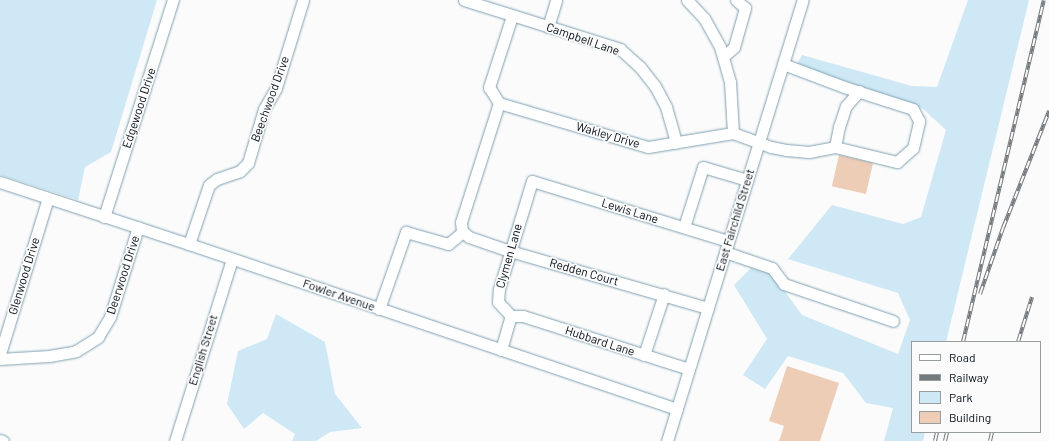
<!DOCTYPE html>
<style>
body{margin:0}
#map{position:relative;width:1049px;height:441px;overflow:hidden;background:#fbfbfb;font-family:Barlow,sans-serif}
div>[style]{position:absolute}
.green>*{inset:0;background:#cee8f5}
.building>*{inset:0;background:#eecdb7;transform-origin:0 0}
.roads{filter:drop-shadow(0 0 1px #7da1b1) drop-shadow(0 0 1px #7da1b1)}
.minor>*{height:11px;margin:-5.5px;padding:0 5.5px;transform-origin:5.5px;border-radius:5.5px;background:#fff}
.rail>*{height:4px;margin-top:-2px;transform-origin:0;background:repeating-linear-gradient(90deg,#fbfbfb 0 8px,#73797c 0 16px);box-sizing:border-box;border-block:1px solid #73797c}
span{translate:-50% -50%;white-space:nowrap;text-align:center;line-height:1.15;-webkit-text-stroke:3.5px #fbfbfb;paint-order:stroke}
.street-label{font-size:12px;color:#030f15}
.legend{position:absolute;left:911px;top:341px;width:130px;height:92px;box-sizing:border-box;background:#fbfbfb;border:1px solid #989d9f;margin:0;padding:5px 7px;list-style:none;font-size:12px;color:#030f15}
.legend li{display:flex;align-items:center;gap:8px;height:20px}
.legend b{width:20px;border:1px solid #989d9f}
</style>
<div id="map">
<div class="green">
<div style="clip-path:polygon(0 0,157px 0,111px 152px,85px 167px,78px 200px,0 175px)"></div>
<div style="clip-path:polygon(968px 0,1029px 0,946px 342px,912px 342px,912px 432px,925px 432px,923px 441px,884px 441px,893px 408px,866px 403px,843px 373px,788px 356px,765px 389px,743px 375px,767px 339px,734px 285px,751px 268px,772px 274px,802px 315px,898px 354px,910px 320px,898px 293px,788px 259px,832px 205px,903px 224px,921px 217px,946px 130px,923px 109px,797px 64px,802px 55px,912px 86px,937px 87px)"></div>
<div style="clip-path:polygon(276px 314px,325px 342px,335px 394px,362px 428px,330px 432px,316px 441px,292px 441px,295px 434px,263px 413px,244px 429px,227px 404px,238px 351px,267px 339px)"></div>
</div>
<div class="building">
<div style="left:839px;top:155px;width:35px;height:32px;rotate:13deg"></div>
<div style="clip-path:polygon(787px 366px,839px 383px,820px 441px,779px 441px,784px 426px,769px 421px)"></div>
</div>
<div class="roads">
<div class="minor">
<div style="left:464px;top:0;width:164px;rotate:17.4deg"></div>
<div style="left:620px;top:49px;width:27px;rotate:42deg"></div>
<div style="left:640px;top:67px;width:24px;rotate:52deg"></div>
<div style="left:655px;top:86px;width:24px;rotate:62deg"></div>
<div style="left:666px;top:107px;width:37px;rotate:74deg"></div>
<div style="left:687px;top:0;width:25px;rotate:47deg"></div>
<div style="left:704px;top:18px;width:33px;rotate:61deg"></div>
<div style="left:720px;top:47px;width:36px;rotate:74deg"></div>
<div style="left:730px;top:82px;width:51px;rotate:86.6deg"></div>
<div style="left:512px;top:16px;width:75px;rotate:107.9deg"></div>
<div style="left:489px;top:87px;width:19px;rotate:58deg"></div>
<div style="left:499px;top:103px;width:155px;rotate:16.5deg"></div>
<div style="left:648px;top:147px;width:86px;rotate:-9.4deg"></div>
<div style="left:733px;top:133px;width:40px;rotate:20.2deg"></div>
<div style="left:771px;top:147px;width:15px;rotate:11deg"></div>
<div style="left:786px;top:150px;width:23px;rotate:5deg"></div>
<div style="left:809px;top:152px;width:26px;rotate:-11deg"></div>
<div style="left:835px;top:147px;width:64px;rotate:13.6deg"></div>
<div style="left:897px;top:162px;width:21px;rotate:-41deg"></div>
<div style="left:913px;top:148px;width:28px;rotate:-77deg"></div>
<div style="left:919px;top:121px;width:13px;rotate:-117deg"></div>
<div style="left:913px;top:109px;width:69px;rotate:-162.3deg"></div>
<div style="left:847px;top:88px;width:68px;rotate:-159.4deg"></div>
<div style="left:548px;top:27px;width:28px;rotate:-73deg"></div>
<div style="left:723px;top:57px;width:15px;rotate:-42deg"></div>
<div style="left:734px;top:47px;width:41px;rotate:-74.2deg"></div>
<div style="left:745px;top:8px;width:12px;rotate:-138deg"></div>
<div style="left:499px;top:103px;width:125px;rotate:107.7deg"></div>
<div style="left:461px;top:222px;width:9px;rotate:84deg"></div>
<div style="left:462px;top:231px;width:9px;rotate:41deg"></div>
<div style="left:469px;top:237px;width:43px;rotate:18.9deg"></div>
<div style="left:510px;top:251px;width:206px;rotate:16.1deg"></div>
<div style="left:835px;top:147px;width:20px;rotate:-79deg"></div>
<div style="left:839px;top:127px;width:22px;rotate:-72deg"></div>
<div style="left:846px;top:106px;width:20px;rotate:-49deg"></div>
<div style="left:0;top:182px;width:199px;rotate:18.2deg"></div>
<div style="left:189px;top:244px;width:515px;rotate:18.68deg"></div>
<div style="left:104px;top:217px;width:228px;rotate:-72.4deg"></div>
<div style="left:684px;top:227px;width:63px;rotate:-72.4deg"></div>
<div style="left:703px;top:167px;width:46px;rotate:16.5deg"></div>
<div style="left:189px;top:244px;width:62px;rotate:-71.3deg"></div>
<div style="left:209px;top:185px;width:10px;rotate:-37deg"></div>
<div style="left:217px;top:179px;width:24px;rotate:-19deg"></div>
<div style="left:240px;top:171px;width:11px;rotate:-45deg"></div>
<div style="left:248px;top:163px;width:56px;rotate:-73.5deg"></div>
<div style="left:264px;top:109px;width:24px;rotate:-60deg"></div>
<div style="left:276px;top:88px;width:92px;rotate:-72.9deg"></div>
<div style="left:725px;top:252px;width:50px;rotate:18.8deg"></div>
<div style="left:772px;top:268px;width:20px;rotate:53deg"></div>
<div style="left:784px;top:284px;width:115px;rotate:18.7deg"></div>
<div style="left:379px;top:309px;width:82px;rotate:-70.7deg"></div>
<div style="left:406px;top:232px;width:44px;rotate:15.9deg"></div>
<div style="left:448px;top:244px;width:19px;rotate:-39deg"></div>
<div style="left:511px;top:316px;width:12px"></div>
<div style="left:523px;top:316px;width:174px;rotate:17.7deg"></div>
<div style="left:501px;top:350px;width:35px;rotate:-74deg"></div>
<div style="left:511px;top:316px;width:19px;rotate:-133deg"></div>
<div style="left:498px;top:302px;width:13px;rotate:-86deg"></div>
<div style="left:499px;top:289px;width:113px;rotate:-73deg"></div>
<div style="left:532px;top:181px;width:205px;rotate:17deg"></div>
<div style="left:0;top:354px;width:163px;rotate:-72.9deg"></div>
<div style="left:644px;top:355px;width:64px;rotate:-71.8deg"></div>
<div style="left:0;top:359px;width:49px;rotate:-3.5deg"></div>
<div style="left:49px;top:356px;width:27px;rotate:-10deg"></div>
<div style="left:76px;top:351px;width:26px;rotate:-32deg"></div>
<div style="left:98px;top:337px;width:23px;rotate:-59deg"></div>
<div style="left:110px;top:317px;width:94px;rotate:-72.7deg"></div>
<div style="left:0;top:440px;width:3px;rotate:18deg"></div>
<div style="left:175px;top:441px;width:191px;rotate:-72.6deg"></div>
<div style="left:667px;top:441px;width:461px;rotate:-72.9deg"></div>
</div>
</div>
<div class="rail">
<div style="left:980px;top:294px;width:70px;rotate:-70.8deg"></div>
<div style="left:1003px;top:228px;width:126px;rotate:-68.5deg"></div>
<div style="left:963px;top:342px;width:351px;rotate:-76.7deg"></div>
<div style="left:1018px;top:342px;width:47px;rotate:-72.7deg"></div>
<div style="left:935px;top:441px;width:9px;rotate:-77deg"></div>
<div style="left:945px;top:441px;width:9px;rotate:-77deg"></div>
<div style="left:990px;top:441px;width:9px;rotate:-77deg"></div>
</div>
<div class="street-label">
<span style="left:583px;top:39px;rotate:19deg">Campbell Lane</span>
<span style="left:270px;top:99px;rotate:-70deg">Beechwood Drive</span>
<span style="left:139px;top:108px;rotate:-72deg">Edgewood Drive</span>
<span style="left:608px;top:135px;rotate:16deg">Wakley Drive</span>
<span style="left:630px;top:211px;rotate:17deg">Lewis Lane</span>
<span style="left:735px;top:220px;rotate:-73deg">East Fairchild Street</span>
<span style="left:509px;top:256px;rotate:-74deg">Clymen Lane</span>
<span style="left:584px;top:272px;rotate:16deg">Redden Court</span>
<span style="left:123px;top:275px;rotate:-72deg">Deerwood Drive</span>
<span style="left:24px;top:276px;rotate:-73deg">Glenwood Drive</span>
<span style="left:339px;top:295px;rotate:19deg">Fowler Avenue</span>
<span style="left:600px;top:341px;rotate:18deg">Hubbard Lane</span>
<span style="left:203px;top:350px;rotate:-73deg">English Street</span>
</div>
<ul class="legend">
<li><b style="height:5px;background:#fff"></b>Road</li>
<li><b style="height:5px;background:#73797c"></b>Railway</li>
<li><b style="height:11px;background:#cee8f5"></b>Park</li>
<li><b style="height:11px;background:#eecdb7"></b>Building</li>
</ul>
</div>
